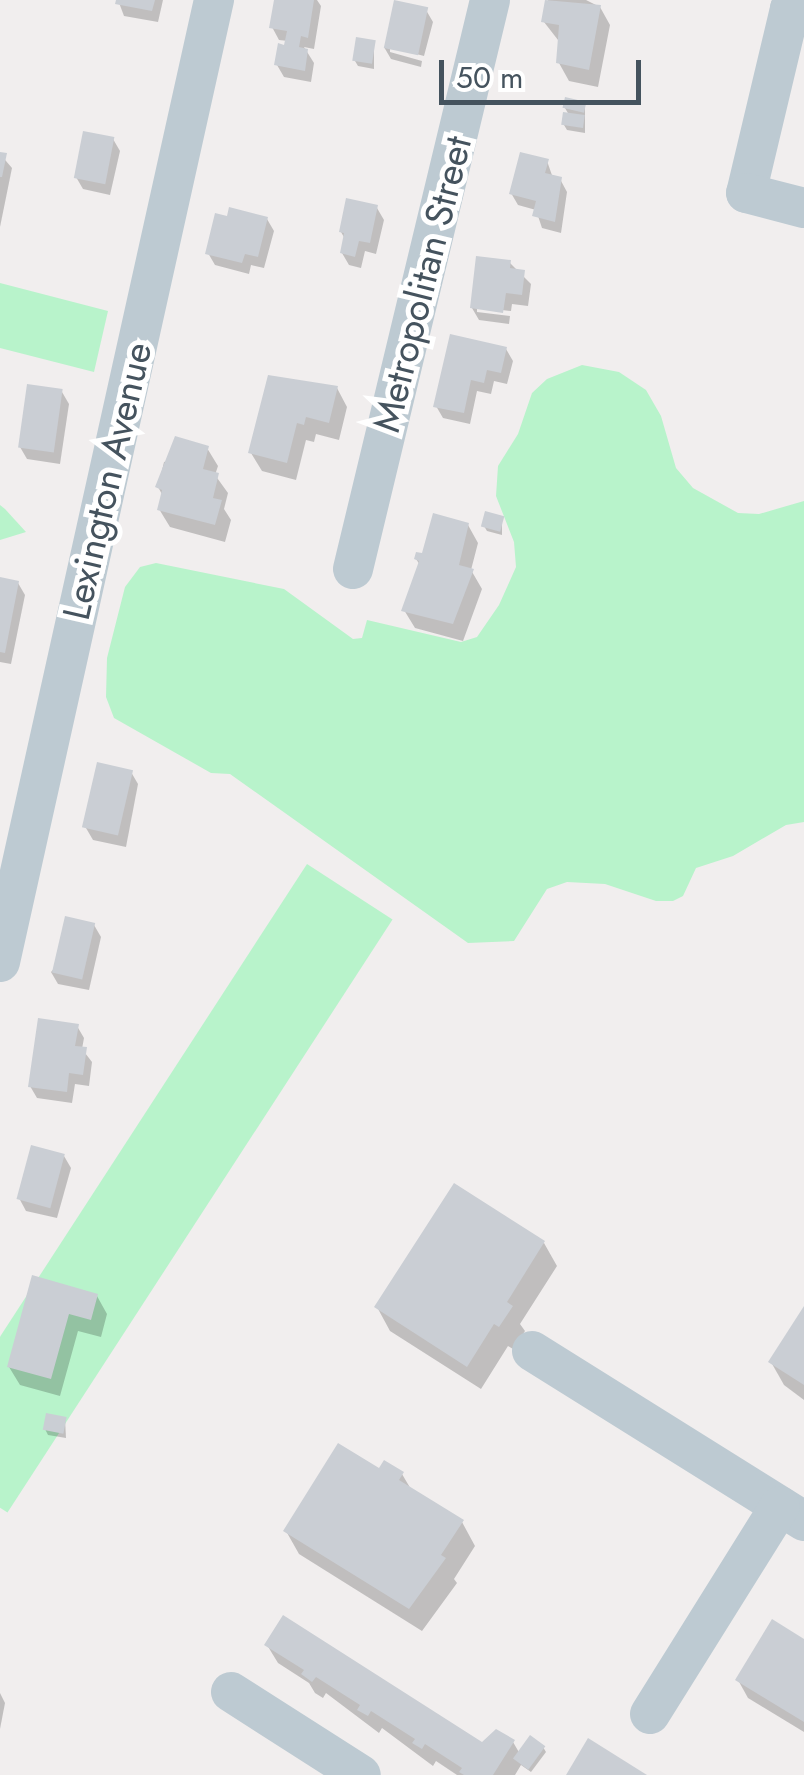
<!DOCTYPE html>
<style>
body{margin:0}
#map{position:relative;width:804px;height:1775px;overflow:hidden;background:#f1eeee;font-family:Jost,sans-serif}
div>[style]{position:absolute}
.green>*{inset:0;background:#b8f3cb;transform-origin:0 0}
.shadow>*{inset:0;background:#0003}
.building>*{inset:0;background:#caced4;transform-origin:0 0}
.minor>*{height:40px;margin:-20px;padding:0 20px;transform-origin:20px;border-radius:20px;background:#bdcad2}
span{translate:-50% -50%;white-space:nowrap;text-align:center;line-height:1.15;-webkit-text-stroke:10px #fff;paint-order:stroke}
.street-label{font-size:38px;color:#45535e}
.scale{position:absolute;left:439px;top:60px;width:202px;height:45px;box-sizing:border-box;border:5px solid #45535e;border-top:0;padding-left:12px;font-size:30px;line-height:35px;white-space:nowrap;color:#45535e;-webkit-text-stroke:8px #fff;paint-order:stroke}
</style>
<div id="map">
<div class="green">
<div style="clip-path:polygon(0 283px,108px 311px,94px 372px,0 348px)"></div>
<div style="clip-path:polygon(582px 365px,619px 372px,646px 390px,661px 416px,676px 468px,693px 488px,738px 513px,759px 514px,804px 501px,804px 822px,786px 825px,733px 856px,696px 868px,683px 896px,673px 901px,656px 901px,605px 884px,567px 882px,547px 889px,514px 941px,468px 943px,230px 774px,211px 773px,114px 718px,106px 697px,107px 658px,125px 587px,140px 567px,156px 563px,284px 589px,353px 639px,362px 638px,367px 620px,461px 642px,477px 637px,499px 605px,516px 567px,514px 542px,496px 496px,498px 466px,518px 434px,532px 393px,547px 379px)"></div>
<div style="clip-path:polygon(0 505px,5px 509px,26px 532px,0 540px)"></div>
<div style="left:307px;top:864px;width:102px;height:707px;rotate:33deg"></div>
</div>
<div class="shadow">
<div style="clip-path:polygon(118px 0,163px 0,158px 22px,124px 16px)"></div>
<div style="clip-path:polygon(276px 0,317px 0,321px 6px,314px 49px,304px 47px,314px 63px,311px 82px,284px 77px,277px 65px,288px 41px,279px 40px,272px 27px)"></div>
<div style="clip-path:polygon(548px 0,586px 0,600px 7px,610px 25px,598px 87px,569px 81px,559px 63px,558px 40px,544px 22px)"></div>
<div style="clip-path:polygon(426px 10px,433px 22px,424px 56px,390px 47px,390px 52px,422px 61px,421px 67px,391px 59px,384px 47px)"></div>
<div style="clip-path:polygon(374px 43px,374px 69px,358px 66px,355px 61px)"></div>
<div style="clip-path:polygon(585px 104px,585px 133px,567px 130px,564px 125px,569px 115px,565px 108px)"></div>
<div style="clip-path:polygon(113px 139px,120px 151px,110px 195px,83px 189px,76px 177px)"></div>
<div style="clip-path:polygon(0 154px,12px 168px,0 227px)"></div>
<div style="clip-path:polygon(547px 161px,553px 178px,560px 179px,567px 192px,561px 233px,542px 228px,536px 210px,518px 205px,511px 193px)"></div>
<div style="clip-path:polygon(377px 208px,384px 220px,376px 254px,365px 251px,361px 268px,349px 265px,342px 253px,345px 239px,341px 232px)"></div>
<div style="clip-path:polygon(267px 219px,274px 231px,264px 268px,251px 265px,249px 274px,215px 265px,208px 253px)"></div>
<div style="clip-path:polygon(510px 263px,531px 284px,528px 306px,512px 304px,511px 311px,477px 307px,477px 312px,510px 316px,509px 324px,479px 320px,472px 308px)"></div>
<div style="clip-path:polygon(506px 349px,513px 361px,507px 384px,494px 381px,491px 394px,477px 391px,470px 424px,443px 418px,436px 406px)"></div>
<div style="clip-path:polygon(337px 388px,347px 407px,339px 440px,316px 434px,314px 442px,306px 440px,296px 480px,262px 471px,251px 453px)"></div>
<div style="clip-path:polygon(62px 392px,69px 404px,60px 464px,27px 459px,20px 447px)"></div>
<div style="clip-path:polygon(207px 448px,218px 466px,215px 475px,228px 493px,224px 509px,231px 520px,225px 542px,170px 527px,159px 509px,163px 496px,158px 487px,164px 462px)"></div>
<div style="clip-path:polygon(502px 518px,502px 535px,487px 531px,484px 526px)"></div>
<div style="clip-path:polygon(468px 525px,478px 543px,471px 570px,482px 589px,463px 641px,415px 628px,404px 610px,420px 565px,416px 559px)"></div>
<div style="clip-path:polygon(0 579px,18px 583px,25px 595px,11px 664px,0 662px)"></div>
<div style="clip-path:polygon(131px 772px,138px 784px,126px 847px,93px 840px,86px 828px)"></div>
<div style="clip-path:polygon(94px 925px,101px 937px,89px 990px,58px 984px,51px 972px)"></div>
<div style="clip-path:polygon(77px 1026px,84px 1038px,82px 1049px,92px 1062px,89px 1086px,75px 1084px,72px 1103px,37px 1098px,30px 1086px)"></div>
<div style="clip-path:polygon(64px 1156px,71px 1168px,57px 1218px,26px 1211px,19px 1198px)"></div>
<div style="clip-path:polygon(544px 1243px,557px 1266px,520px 1324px,525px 1331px,513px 1349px,508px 1346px,481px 1389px,390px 1331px,377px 1307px)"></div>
<div style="clip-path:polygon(34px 1278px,97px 1296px,107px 1314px,101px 1337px,78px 1331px,60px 1396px,20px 1385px,9px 1367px)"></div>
<div style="clip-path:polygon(804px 1310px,804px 1400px,784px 1385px,771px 1362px)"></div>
<div style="clip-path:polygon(65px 1419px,66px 1438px,48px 1435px,45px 1429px)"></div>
<div style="clip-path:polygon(380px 1472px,402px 1474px,412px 1491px,462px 1522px,475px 1546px,454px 1579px,457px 1583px,422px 1631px,299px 1554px,286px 1531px)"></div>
<div style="clip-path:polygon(804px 1642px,804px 1732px,748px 1698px,738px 1680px)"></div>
<div style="clip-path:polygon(267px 1645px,482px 1746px,513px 1742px,520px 1754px,543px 1747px,546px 1752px,531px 1772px,521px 1765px,515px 1775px,457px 1775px,436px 1761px,433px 1766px,382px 1728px,379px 1733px,326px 1693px,323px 1698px,315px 1693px,309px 1683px,278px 1663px)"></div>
<div style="clip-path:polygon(0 1693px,5px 1703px,0 1729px)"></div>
</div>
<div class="building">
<div style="clip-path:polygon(116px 0,155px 0,152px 11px,115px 4px)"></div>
<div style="clip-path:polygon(274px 0,314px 0,308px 38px,301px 36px,299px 47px,308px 49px,305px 71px,274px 65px,278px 43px,284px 45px,287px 31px,269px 28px)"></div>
<div style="left:394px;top:0;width:35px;height:49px;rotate:12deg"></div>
<div style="clip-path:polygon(545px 0,601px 5px,589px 70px,556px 63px,559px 25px,541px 22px)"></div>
<div style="left:356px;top:37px;width:20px;height:24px;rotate:9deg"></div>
<div style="left:565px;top:97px;width:22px;height:11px;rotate:13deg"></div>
<div style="left:563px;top:112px;width:22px;height:13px;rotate:8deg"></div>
<div style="left:83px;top:131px;width:32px;height:48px;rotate:11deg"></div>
<div style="clip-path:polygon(0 152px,7px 153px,2px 177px,0 177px)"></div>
<div style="clip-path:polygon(520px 152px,549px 159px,545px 173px,562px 177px,555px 222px,532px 216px,536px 201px,509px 194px)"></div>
<div style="clip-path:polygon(346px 198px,378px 205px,370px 243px,359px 241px,355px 257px,340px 253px,344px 233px,339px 232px)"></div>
<div style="clip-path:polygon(229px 207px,268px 217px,258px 257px,245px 254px,242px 263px,205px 254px,215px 213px,227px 216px)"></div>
<div style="clip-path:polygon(476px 256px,511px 260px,510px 268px,525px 270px,522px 295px,506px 293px,503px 313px,470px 308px)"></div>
<div style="clip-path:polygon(450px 334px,507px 347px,501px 373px,487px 370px,484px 383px,471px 380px,464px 413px,433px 407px)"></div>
<div style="clip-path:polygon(268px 375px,338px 386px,329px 423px,306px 417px,304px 425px,297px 423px,287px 463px,248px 453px)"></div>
<div style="left:27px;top:384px;width:36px;height:64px;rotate:8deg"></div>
<div style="clip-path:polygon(175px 436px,209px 446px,203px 469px,219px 473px,213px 498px,222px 500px,215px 525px,157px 510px,162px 490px,155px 487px)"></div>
<div style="left:485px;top:511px;width:20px;height:16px;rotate:15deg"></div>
<div style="clip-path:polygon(433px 513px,469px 523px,459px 565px,474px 569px,453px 624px,401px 611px,419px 561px,414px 559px,416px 552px,422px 553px)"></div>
<div style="clip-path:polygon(0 577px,19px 581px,5px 653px,0 652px)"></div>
<div style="left:97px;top:762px;width:37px;height:67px;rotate:13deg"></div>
<div style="left:65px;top:916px;width:31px;height:58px;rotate:13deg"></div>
<div style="clip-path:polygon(38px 1018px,79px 1024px,75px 1046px,87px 1047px,83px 1075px,69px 1073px,67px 1092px,28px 1087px)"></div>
<div style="left:31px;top:1145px;width:35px;height:56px;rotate:15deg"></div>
<div style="clip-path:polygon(454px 1183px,545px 1241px,507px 1302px,513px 1306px,499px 1327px,494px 1324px,467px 1367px,374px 1307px)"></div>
<div style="clip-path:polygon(32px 1275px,98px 1294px,91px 1320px,69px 1314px,51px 1379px,7px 1367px)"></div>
<div style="clip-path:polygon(804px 1306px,804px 1385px,768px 1362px)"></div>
<div style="left:46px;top:1413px;width:21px;height:17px;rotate:11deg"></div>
<div style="clip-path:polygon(338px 1443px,379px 1468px,384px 1460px,404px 1472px,399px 1480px,464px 1520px,441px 1555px,446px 1558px,409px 1609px,283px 1531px)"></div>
<div style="clip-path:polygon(283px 1615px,482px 1742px,496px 1729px,515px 1740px,493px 1775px,464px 1775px,459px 1772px,462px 1768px,425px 1744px,422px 1749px,412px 1743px,415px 1739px,371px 1711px,368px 1716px,357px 1710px,360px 1705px,316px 1677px,312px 1682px,301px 1674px,304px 1670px,264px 1645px)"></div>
<div style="clip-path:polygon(772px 1619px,804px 1639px,804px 1722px,735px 1680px)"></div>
<div style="left:530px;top:1735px;width:19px;height:29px;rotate:36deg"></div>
<div style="clip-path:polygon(588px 1738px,647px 1775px,566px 1775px)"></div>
</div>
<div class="minor">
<div style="left:804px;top:14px;width:15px;rotate:-160deg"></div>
<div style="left:790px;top:9px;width:189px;rotate:103.4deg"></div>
<div style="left:746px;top:193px;width:60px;rotate:14.5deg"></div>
<div style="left:353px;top:569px;width:585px;rotate:-76.46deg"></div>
<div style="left:0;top:962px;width:986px;rotate:-77.46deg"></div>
<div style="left:532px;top:1351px;width:321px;rotate:32deg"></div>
<div style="left:231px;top:1692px;width:154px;rotate:32.6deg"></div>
<div style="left:650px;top:1714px;width:245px;rotate:-58deg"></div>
</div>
<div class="street-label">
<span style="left:422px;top:284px;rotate:-76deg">Metropolitan Street</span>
<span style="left:107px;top:481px;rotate:-77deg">Lexington Avenue</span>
</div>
<div class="scale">50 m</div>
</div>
